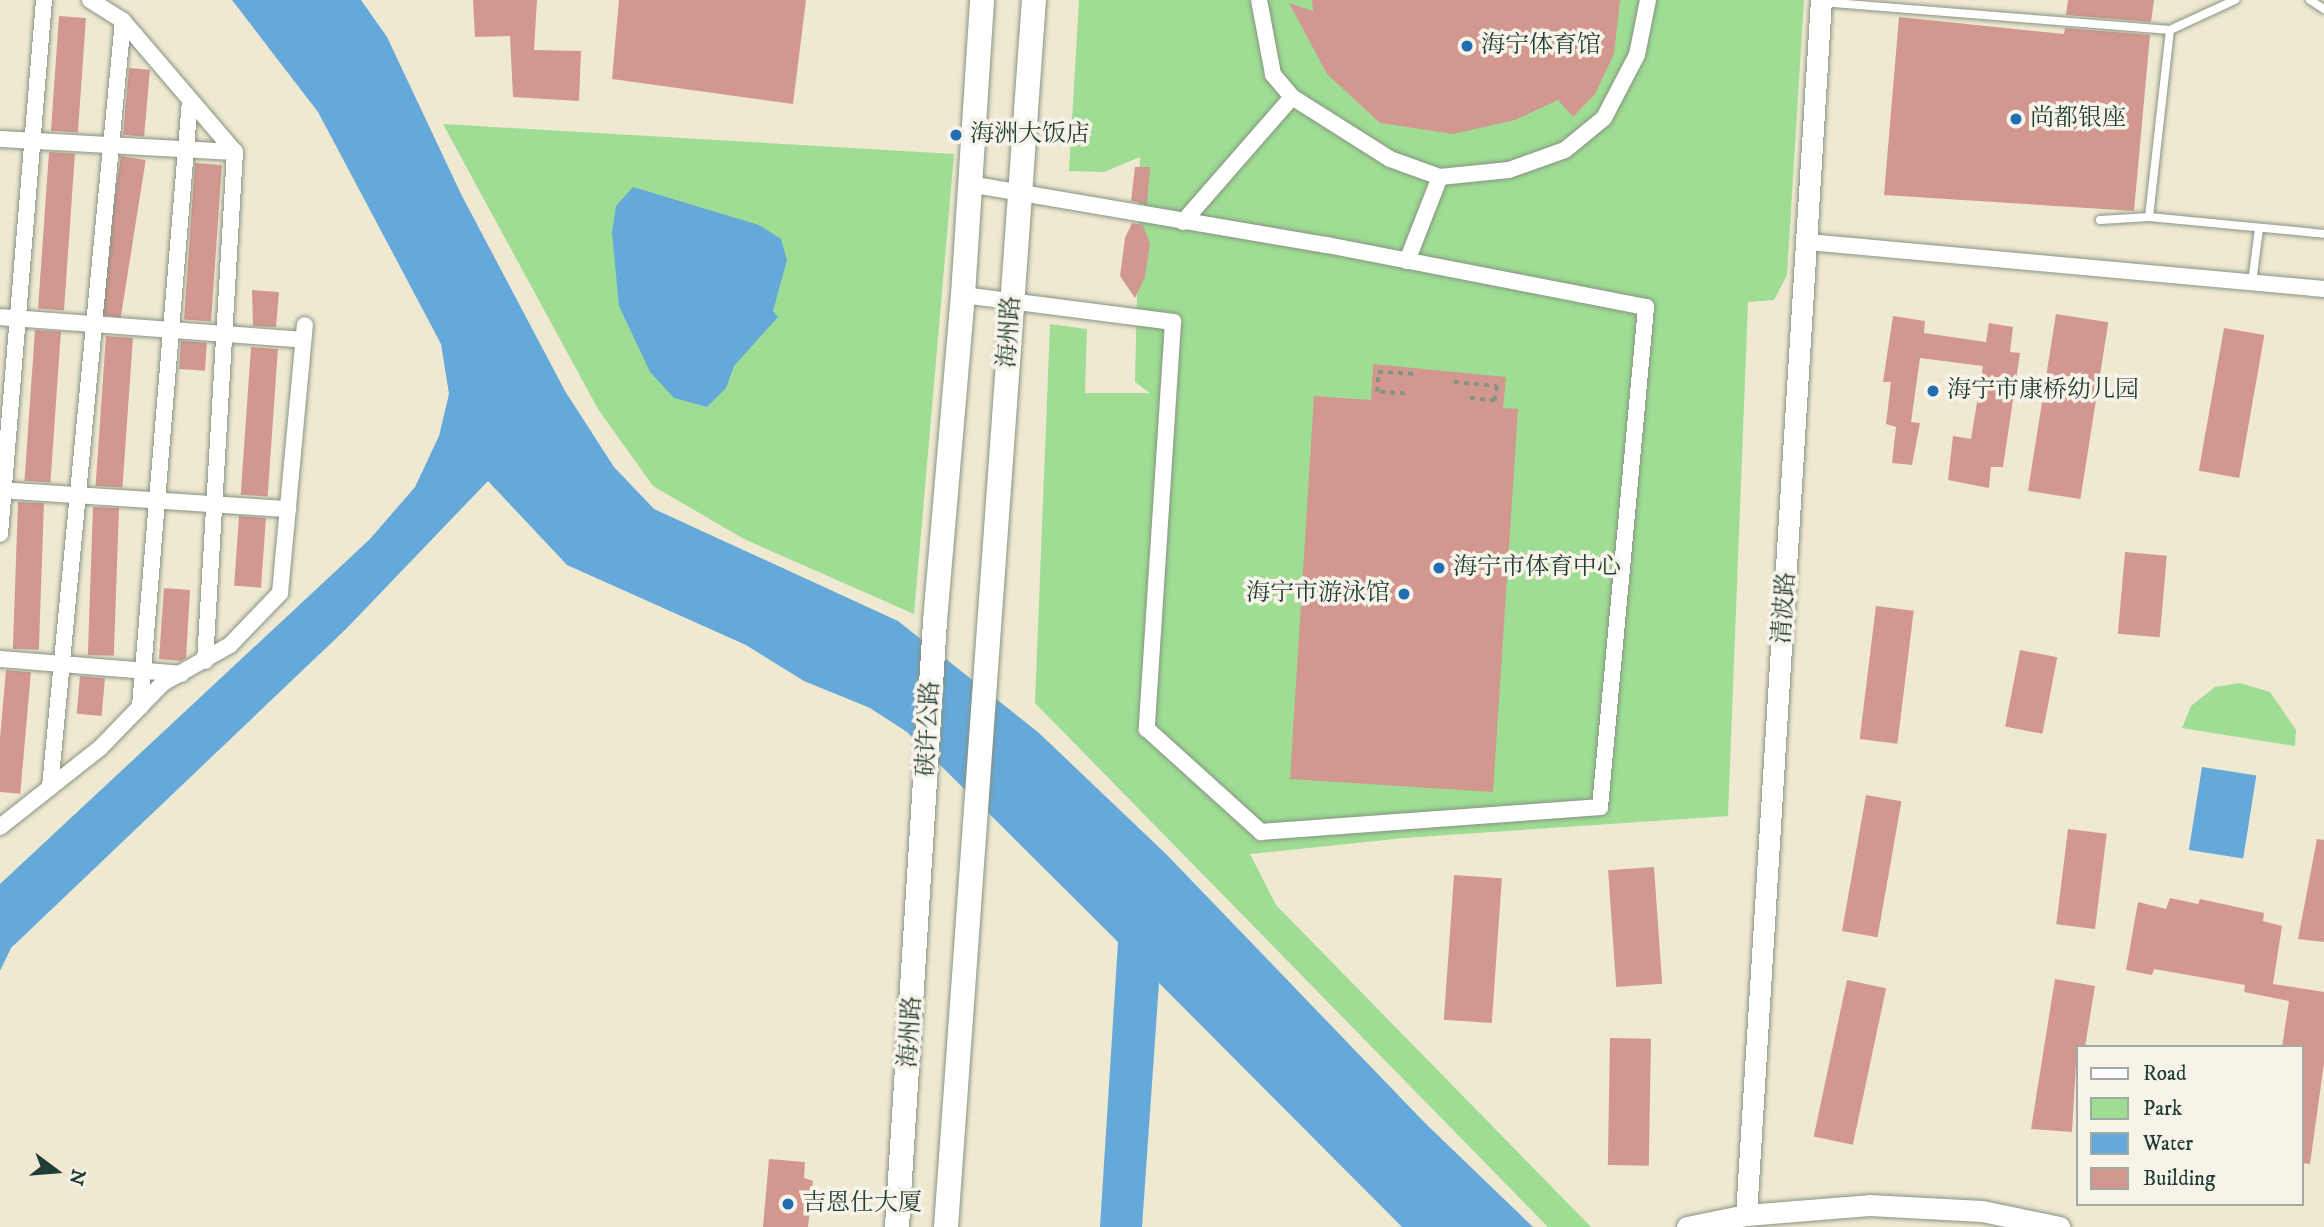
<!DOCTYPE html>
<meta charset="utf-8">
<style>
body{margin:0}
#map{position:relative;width:2324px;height:1227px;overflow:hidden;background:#efe9d1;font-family:"IM FELL DW Pica","Noto Serif SC",serif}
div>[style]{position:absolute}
.green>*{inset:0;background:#9edd93}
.water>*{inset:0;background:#65a9da;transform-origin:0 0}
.building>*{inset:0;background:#d2988f;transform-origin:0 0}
.path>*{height:3.5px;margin-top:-1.75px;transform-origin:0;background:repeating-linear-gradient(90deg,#879382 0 5px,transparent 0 10px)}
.roads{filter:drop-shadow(0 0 2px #879382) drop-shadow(0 0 2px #879382)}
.lane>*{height:8px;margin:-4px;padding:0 4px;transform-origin:4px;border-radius:4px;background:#fff}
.street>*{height:16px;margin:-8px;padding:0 8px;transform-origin:8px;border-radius:8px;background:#fff}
.secondary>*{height:21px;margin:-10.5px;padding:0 10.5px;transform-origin:10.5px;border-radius:10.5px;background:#fff}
.primary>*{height:24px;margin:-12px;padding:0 12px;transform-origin:12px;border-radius:12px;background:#fff}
.dots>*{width:19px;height:19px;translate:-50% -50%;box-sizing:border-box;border:4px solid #f7f3e8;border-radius:50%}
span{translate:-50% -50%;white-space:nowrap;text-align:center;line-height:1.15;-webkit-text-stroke:7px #f7f3e8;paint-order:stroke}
.poi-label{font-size:24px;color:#1f3d34}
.left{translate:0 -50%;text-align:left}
.right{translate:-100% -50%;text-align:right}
.street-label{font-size:24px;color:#1f3d34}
.legend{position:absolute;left:2076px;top:1045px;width:228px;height:161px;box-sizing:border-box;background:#f7f3e8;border:2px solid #a1aaa0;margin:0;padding:9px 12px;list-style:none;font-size:21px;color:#1f3d34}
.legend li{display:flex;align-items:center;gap:14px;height:35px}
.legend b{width:35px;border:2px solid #a1aaa0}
.north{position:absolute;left:21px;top:1136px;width:70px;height:70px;-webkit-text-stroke:5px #f7f3e8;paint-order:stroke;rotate:106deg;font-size:19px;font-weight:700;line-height:28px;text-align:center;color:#1f3d34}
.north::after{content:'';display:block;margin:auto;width:24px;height:32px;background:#1f3d34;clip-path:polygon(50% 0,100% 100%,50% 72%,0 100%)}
</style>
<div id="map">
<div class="green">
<div style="clip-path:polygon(1079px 0,1804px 0,1787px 275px,1774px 300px,1748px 302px,1728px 816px,1404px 838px,1250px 854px,1276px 905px,1591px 1227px,1548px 1227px,1035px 703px,1050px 324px,1087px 329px,1085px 393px,1150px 393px,1135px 382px,1140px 157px,1104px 172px,1069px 171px)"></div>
<div style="clip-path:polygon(443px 124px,954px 154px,914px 614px,744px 539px,653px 486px,598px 409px)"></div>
<div style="clip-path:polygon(2240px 683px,2270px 692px,2296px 730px,2295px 746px,2182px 728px,2191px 706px,2215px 687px)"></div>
</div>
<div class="water">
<div style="clip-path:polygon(232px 0,361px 0,387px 37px,461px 194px,565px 391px,614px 467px,654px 509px,898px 621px,1039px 733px,1166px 854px,1425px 1123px,1533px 1227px,1402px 1227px,1159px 983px,1142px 1227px,1100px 1227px,1118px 942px,907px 732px,870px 708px,804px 681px,746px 645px,567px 565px,488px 481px,346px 629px,11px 948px,0 971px,0 884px,370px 539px,415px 487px,439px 436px,449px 394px,441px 344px,318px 112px)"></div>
<div style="clip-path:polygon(633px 187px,759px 225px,781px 239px,787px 260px,773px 311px,778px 317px,734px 366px,726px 388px,707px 407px,674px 398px,650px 372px,619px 306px,612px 233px,616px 206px)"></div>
<div style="left:2202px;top:767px;width:55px;height:84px;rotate:9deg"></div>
</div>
<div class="building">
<div style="clip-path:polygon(473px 0,537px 0,534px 50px,581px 51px,579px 101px,513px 97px,510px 36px,475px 37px)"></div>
<div style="clip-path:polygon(619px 0,806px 0,793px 104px,612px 79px)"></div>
<div style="clip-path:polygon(1312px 0,1620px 0,1614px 54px,1595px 94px,1573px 117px,1558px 100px,1515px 120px,1453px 134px,1380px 123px,1327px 74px,1289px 3px,1313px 11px)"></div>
<div style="clip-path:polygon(2068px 0,2154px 0,2151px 22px,2066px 15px)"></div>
<div style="left:59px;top:16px;width:27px;height:115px;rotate:4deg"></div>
<div style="clip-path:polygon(1899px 17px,2064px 34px,2065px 28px,2150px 35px,2134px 211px,1884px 195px)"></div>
<div style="left:129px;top:68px;width:21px;height:67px;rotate:5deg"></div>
<div style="left:49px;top:152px;width:26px;height:157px;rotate:4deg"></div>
<div style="left:121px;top:156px;width:25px;height:160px;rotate:9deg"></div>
<div style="left:195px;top:163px;width:27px;height:157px;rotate:4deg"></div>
<div style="clip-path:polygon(1135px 167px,1150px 167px,1147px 204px,1131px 201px)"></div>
<div style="clip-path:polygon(1132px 223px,1143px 225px,1150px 244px,1145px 277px,1135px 298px,1120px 276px,1125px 238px)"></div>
<div style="clip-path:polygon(252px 290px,279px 292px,276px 327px,253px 326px)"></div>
<div style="left:2056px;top:314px;width:53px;height:179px;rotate:9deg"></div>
<div style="clip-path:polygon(1893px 316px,1925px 321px,1924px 333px,1986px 342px,1989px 323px,2013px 327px,2010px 352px,2020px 353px,2003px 467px,1991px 467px,1989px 488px,1948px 480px,1953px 436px,1971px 439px,1983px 366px,1920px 358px,1911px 422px,1920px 423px,1912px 465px,1892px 463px,1896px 427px,1886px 424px,1891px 382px,1883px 382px)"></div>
<div style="left:2224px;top:328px;width:41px;height:145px;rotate:10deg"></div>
<div style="left:35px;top:330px;width:26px;height:151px;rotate:4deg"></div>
<div style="left:106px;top:336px;width:27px;height:150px;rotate:4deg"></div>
<div style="left:181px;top:341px;width:26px;height:28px;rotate:4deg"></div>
<div style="left:251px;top:347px;width:27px;height:148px;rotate:4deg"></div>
<div style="clip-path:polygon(1373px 364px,1506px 377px,1503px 408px,1518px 409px,1493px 792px,1290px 779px,1314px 396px,1371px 400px)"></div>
<div style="left:18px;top:502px;width:26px;height:147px;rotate:2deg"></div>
<div style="left:93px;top:507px;width:26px;height:148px;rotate:2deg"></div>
<div style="left:239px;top:516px;width:27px;height:70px;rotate:4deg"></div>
<div style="left:2125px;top:552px;width:42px;height:82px;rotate:5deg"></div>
<div style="clip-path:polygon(164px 588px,190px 590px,186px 658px,181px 661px,159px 659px)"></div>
<div style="left:1876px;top:606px;width:38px;height:134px;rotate:7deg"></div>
<div style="left:2020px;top:650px;width:38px;height:78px;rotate:11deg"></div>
<div style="left:6px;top:670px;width:25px;height:122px;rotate:5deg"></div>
<div style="left:80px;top:676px;width:25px;height:38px;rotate:5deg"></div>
<div style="left:1866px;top:795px;width:36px;height:138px;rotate:10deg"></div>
<div style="left:2068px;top:829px;width:39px;height:96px;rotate:7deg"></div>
<div style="clip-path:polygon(2317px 839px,2324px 840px,2324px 942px,2298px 939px)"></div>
<div style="left:1654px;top:867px;width:117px;height:46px;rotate:86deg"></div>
<div style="left:1454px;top:875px;width:48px;height:145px;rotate:4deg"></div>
<div style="clip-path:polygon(2170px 898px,2198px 904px,2200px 899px,2264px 913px,2263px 921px,2282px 926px,2273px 984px,2324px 992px,2324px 1063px,2310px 1164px,2301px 1163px,2301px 1047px,2282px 1047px,2289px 1001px,2244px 992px,2245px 985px,2154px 969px,2152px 975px,2126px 970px,2138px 902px,2166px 909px)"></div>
<div style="clip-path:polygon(2055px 979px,2095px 986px,2085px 1047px,2077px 1047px,2072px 1132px,2031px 1129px)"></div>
<div style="left:1847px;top:980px;width:40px;height:160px;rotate:12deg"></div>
<div style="left:1610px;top:1038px;width:41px;height:127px;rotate:1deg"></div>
<div style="clip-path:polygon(769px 1159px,805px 1162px,804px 1178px,813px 1181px,808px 1227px,763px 1227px)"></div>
</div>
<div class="path">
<div style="left:1454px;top:382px;width:43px;rotate:5.3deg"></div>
<div style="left:1497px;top:386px;width:15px;rotate:98deg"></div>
<div style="left:1495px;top:401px;width:27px;rotate:-174deg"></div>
<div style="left:1405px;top:394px;width:28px;rotate:-176deg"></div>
<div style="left:1377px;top:392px;width:20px;rotate:-87deg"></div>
<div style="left:1378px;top:372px;width:39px;rotate:3deg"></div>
</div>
<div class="roads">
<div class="lane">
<div style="left:2310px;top:0;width:17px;rotate:33deg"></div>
<div style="left:1821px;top:2px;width:350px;rotate:4.6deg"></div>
<div style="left:2170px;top:30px;width:72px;rotate:-24.8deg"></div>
<div style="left:2149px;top:217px;width:188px;rotate:-83.6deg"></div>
<div style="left:2100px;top:220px;width:49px;rotate:-3.5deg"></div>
<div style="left:2149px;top:217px;width:176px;rotate:5.5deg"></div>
<div style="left:2252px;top:282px;width:54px;rotate:-82.6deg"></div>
</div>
<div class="street">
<div style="left:90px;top:0;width:39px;rotate:32deg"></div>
<div style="left:123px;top:21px;width:172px;rotate:49.5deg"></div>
<div style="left:235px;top:152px;width:510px;rotate:93.37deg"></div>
<div style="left:1292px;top:97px;width:116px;rotate:32.3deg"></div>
<div style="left:1390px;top:159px;width:53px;rotate:19.8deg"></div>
<div style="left:0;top:139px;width:235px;rotate:3.2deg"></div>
<div style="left:1183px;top:222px;width:166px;rotate:-48.9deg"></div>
<div style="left:1292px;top:97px;width:30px;rotate:-130deg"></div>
<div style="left:1273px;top:74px;width:75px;rotate:-100.7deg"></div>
<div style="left:1808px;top:242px;width:518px;rotate:5.2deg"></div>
<div style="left:1407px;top:261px;width:90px;rotate:-68.6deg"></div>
<div style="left:1440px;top:177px;width:69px;rotate:-5.8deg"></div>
<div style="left:1509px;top:170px;width:59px;rotate:-19.7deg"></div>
<div style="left:1565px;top:150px;width:50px;rotate:-39.4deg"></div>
<div style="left:1604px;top:118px;width:71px;rotate:-62.4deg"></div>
<div style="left:1637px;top:55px;width:56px;rotate:-78.7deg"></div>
<div style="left:963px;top:295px;width:212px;rotate:7.3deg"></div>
<div style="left:1173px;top:322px;width:408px;rotate:93.7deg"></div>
<div style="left:1147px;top:729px;width:154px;rotate:42.1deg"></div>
<div style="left:1261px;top:832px;width:340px;rotate:-4.2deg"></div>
<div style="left:1600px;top:807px;width:502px;rotate:-84.74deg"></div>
<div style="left:1646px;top:307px;width:326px;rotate:-169deg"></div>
<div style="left:1326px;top:245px;width:363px;rotate:-170.3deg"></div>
<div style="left:0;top:317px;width:304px;rotate:4.3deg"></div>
<div style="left:0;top:490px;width:289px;rotate:3.8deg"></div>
<div style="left:0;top:534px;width:536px;rotate:-85.29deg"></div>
<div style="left:0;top:659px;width:182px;rotate:4.7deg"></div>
<div style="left:140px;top:707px;width:609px;rotate:-85.29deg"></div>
<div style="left:50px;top:787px;width:769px;rotate:-84.56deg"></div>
<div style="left:0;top:827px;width:127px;rotate:-38.3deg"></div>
<div style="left:100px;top:748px;width:91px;rotate:-45.9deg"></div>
<div style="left:163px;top:683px;width:77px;rotate:-29.6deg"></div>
<div style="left:230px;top:645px;width:72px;rotate:-46.1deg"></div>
<div style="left:280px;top:593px;width:269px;rotate:-84.7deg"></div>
</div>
<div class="secondary">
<div style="left:1746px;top:1215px;width:1217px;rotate:-86.47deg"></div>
<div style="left:1687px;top:1227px;width:60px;rotate:-11.5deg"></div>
<div style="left:1746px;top:1215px;width:123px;rotate:-4.6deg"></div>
<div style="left:1869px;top:1205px;width:113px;rotate:3deg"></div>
<div style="left:1982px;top:1211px;width:79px;rotate:11.7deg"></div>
</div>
<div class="primary">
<div style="left:897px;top:1227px;width:607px;rotate:-86.41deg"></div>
<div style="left:935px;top:621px;width:327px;rotate:-85.1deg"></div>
<div style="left:963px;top:295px;width:296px;rotate:-86.3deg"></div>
<div style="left:946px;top:1227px;width:1230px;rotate:-85.9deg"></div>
</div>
</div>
<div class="dots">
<div style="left:1467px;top:46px;background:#1f6fb2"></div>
<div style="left:2016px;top:119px;background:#1f6fb2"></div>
<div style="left:956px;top:135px;background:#1f6fb2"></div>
<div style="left:1933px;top:391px;background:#1f6fb2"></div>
<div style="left:1439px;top:568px;background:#1f6fb2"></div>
<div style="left:1404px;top:594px;background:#1f6fb2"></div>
<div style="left:788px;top:1204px;background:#1f6fb2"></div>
</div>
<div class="poi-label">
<span class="left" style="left:1481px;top:46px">海宁体育馆</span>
<span class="left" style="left:2030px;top:119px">尚都银座</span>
<span class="left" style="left:970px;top:135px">海洲大饭店</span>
<span class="left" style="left:1947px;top:391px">海宁市康桥幼儿园</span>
<span class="left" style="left:1453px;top:568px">海宁市体育中心</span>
<span class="right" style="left:1390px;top:594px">海宁市游泳馆</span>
<span class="left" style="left:802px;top:1204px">吉恩仕大厦</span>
</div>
<div class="street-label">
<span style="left:1010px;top:332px;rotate:-86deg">海州路</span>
<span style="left:1785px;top:608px;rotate:-86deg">清波路</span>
<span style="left:929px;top:729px;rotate:-87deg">硖许公路</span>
<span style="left:911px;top:1032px;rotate:-86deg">海州路</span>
</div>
<ul class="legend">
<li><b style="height:9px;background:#fff"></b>Road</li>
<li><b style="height:19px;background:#9edd93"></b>Park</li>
<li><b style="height:19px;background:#65a9da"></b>Water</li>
<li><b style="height:19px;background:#d2988f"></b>Building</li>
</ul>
<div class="north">N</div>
</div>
